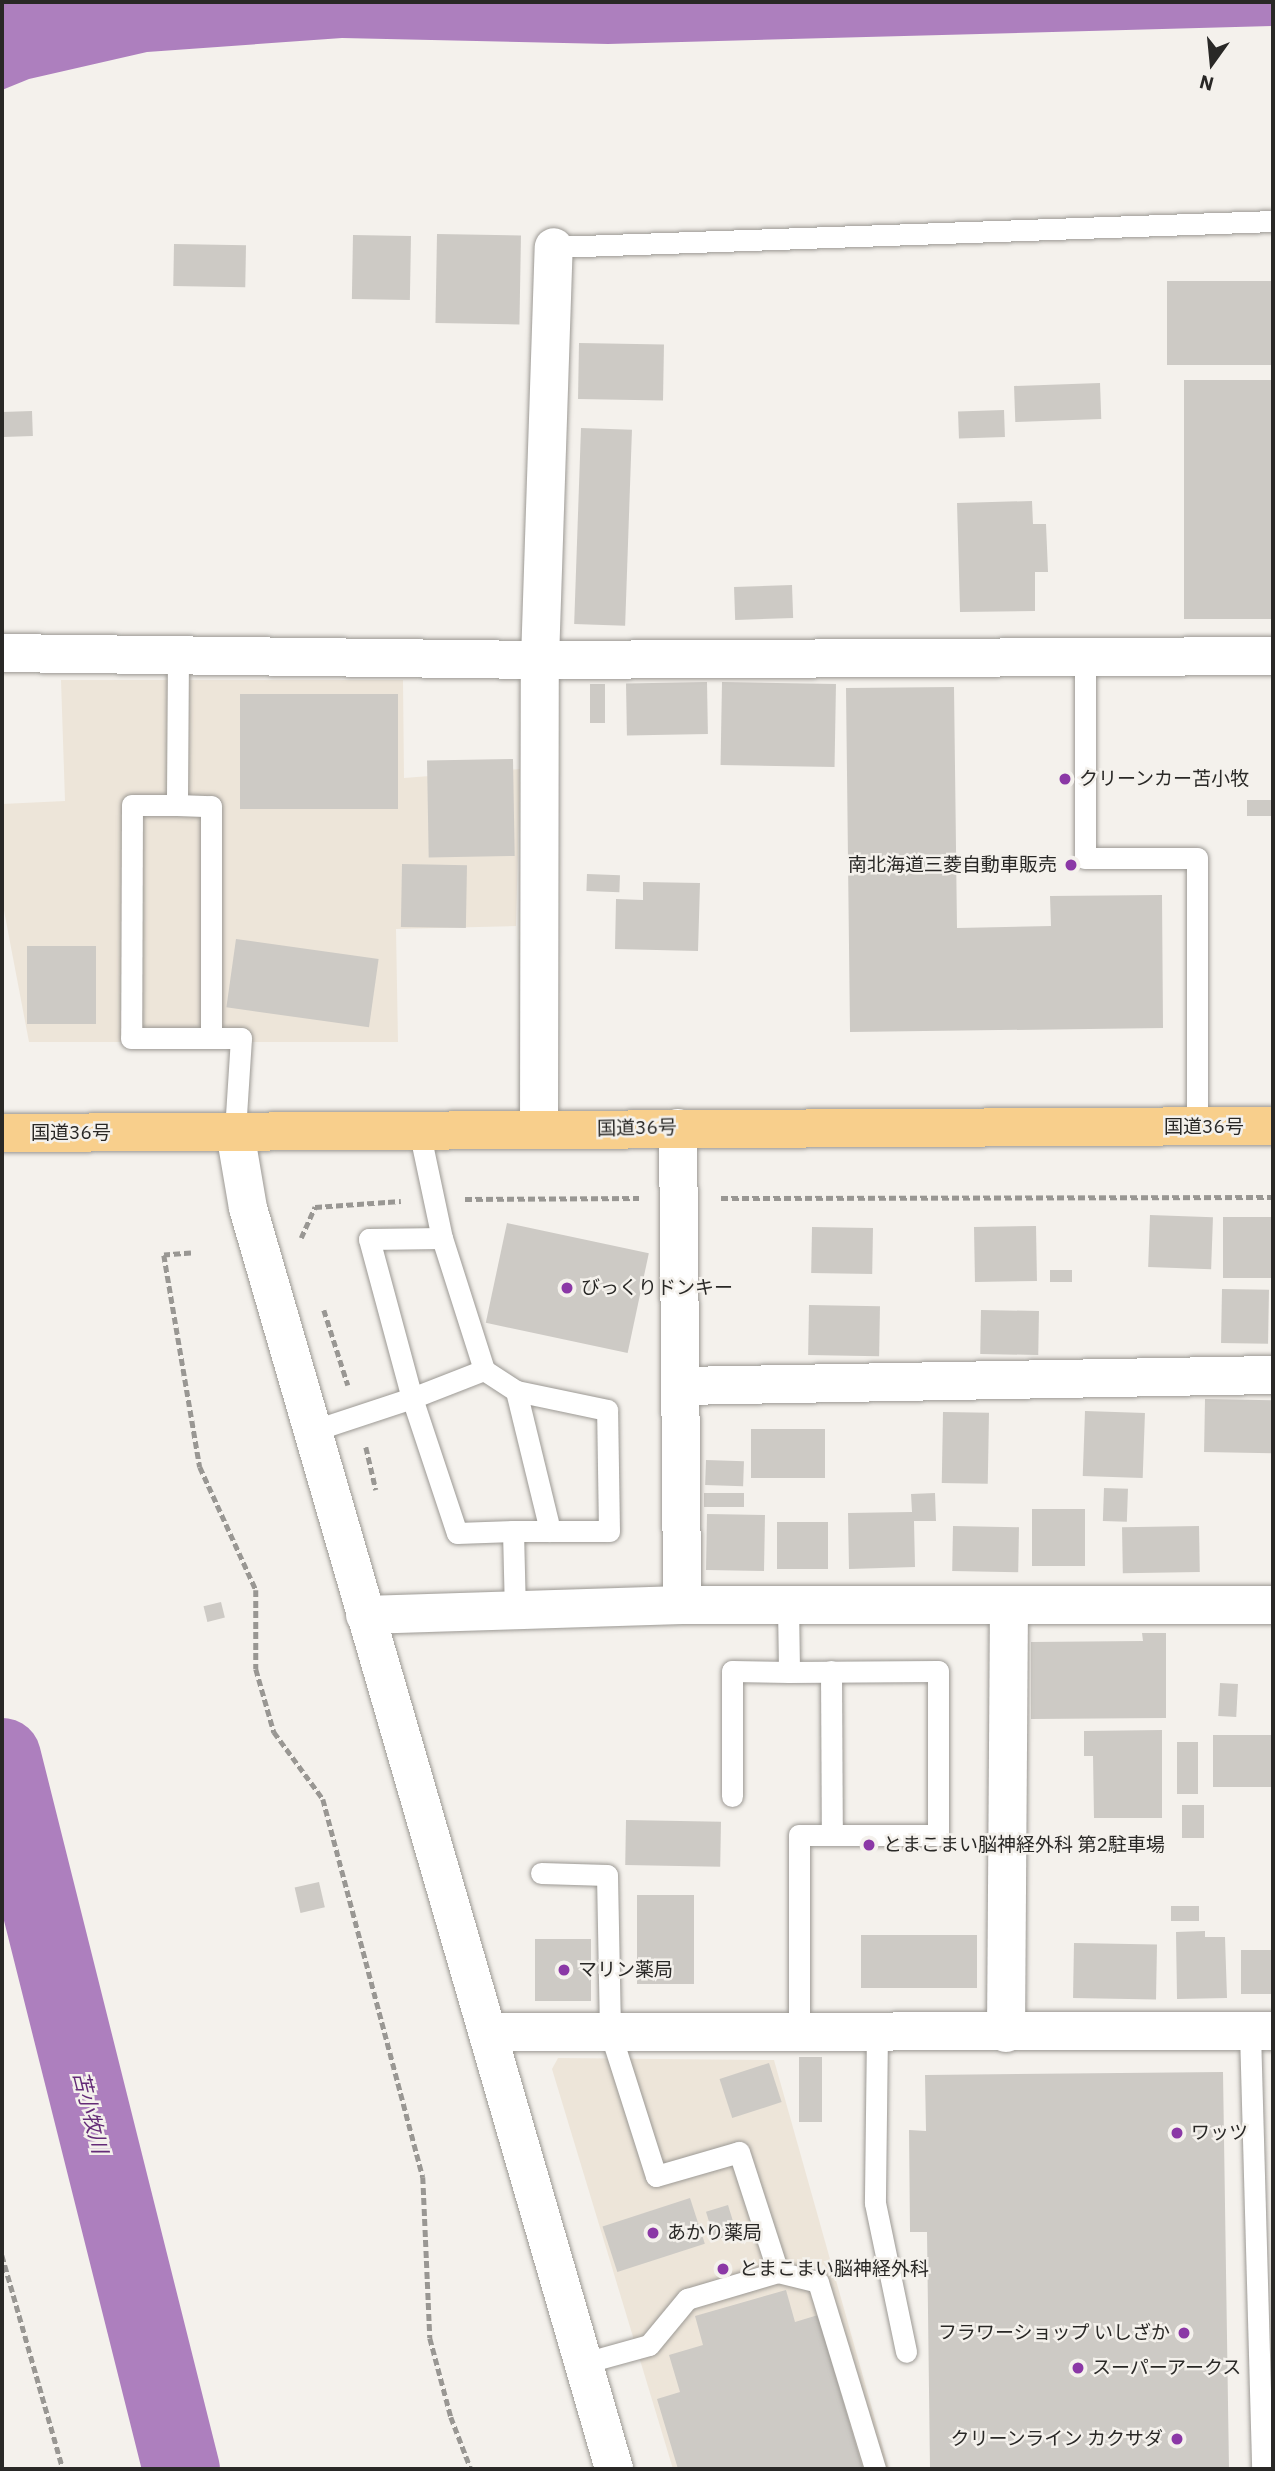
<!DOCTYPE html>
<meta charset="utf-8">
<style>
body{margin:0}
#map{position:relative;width:1275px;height:2471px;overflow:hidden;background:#f4f1ec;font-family:"IBM Plex Sans","Noto Sans JP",sans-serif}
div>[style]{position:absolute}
.built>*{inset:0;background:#ede5d9}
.water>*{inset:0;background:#ad7fbe}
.river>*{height:77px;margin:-38.5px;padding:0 38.5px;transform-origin:38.5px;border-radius:38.5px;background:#ad7fbe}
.building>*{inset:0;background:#cdcac5;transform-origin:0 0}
.path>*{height:4.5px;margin-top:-2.25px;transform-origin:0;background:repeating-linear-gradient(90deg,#999793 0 7px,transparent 0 10.5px)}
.roads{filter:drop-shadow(0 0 2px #9c9994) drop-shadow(0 0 2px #9c9994)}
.service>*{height:21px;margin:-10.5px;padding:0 10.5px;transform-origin:10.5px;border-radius:10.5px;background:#fff}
.minor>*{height:38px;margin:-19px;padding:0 19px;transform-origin:19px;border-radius:19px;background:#fff}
.tertiary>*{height:38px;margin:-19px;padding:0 19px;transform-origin:19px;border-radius:19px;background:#fff}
.trunk>*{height:38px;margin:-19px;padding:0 19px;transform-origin:19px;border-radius:19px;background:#f8cf8c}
.dots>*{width:19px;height:19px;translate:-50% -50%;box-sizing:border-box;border:4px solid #f4f1ec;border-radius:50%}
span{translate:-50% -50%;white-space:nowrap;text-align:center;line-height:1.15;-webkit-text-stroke:5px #f4f1ec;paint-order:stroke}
.poi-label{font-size:19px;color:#292826}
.left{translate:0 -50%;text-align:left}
.right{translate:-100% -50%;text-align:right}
.street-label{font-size:19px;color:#292826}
.water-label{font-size:21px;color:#642b77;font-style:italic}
.frame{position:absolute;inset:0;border:4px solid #292826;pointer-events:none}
.north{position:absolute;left:1177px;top:28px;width:70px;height:70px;-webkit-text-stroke:5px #f4f1ec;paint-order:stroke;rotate:195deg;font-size:19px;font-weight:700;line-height:28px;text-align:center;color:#292826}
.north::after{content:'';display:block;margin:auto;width:24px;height:32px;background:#292826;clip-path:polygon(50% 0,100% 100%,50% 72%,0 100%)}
</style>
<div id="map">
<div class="built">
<div style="clip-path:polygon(61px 680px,403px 680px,404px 778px,520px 769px,516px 926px,396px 929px,398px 1042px,29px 1042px,2px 900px,2px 804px,65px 801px)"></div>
<div style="clip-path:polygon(558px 2058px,774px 2060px,889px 2469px,673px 2469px,552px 2069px)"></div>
</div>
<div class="water">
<div style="clip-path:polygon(2px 2px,1273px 2px,1273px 26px,608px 44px,342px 38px,147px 52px,29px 79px,2px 90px)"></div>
</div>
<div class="river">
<div style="left:2px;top:1756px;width:735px;rotate:75.91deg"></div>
</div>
<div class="building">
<div style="left:437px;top:234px;width:84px;height:89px;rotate:1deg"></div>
<div style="left:353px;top:235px;width:58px;height:64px;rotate:1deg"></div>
<div style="left:174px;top:244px;width:72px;height:42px;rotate:1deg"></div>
<div style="left:1273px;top:281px;width:84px;height:106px;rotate:90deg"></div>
<div style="left:579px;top:343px;width:85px;height:56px;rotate:1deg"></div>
<div style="left:1273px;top:380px;width:239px;height:89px;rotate:90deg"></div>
<div style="left:1100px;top:383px;width:36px;height:86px;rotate:88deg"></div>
<div style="left:1004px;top:410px;width:27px;height:46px;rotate:88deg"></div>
<div style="left:32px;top:411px;width:25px;height:30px;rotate:88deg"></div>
<div style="left:581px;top:428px;width:51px;height:196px;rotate:2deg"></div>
<div style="clip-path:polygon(1032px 501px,1033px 524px,1046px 524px,1048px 572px,1035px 572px,1035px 611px,960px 612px,957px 503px)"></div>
<div style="left:792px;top:585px;width:33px;height:58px;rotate:88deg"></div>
<div style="left:707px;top:682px;width:52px;height:81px;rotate:89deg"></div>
<div style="left:722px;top:682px;width:114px;height:83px;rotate:1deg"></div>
<div style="left:590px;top:684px;width:15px;height:39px"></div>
<div style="clip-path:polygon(954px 687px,957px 928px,1051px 926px,1050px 896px,1162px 895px,1163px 1028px,850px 1032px,846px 688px)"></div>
<div style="left:240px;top:694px;width:158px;height:115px"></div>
<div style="left:513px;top:759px;width:97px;height:86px;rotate:89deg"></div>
<div style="left:1247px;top:800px;width:26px;height:16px"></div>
<div style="left:402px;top:864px;width:65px;height:63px;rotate:1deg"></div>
<div style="left:587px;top:874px;width:33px;height:17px;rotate:2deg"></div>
<div style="clip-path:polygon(643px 882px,700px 883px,698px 951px,615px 949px,616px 899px,643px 900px)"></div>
<div style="left:236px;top:939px;width:144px;height:69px;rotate:8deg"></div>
<div style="left:27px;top:946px;width:69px;height:78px"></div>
<div style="left:1150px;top:1215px;width:63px;height:52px;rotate:2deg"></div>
<div style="left:1273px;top:1217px;width:61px;height:50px;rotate:90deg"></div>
<div style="left:507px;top:1223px;width:145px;height:102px;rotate:12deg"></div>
<div style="left:1036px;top:1226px;width:55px;height:62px;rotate:89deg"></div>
<div style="left:812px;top:1227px;width:61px;height:46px;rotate:1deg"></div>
<div style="left:1072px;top:1270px;width:12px;height:22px;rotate:90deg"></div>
<div style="left:1222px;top:1289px;width:47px;height:54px;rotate:1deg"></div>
<div style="left:809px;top:1305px;width:71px;height:50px;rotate:1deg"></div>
<div style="left:981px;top:1310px;width:58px;height:44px;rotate:1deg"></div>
<div style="left:1205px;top:1399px;width:68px;height:53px;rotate:1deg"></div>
<div style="left:1085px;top:1411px;width:60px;height:65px;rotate:2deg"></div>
<div style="left:943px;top:1412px;width:46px;height:71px;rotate:1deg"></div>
<div style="left:751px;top:1429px;width:74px;height:49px"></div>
<div style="left:706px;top:1460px;width:38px;height:25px;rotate:2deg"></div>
<div style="left:1104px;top:1488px;width:24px;height:33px;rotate:2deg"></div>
<div style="left:704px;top:1493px;width:40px;height:14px"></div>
<div style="clip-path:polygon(935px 1493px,936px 1521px,914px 1521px,915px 1567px,849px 1569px,848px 1513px,912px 1512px,911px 1494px)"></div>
<div style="left:1032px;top:1509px;width:53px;height:57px"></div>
<div style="left:707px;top:1514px;width:58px;height:56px;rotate:1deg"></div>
<div style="left:777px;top:1522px;width:51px;height:47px"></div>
<div style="left:953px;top:1526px;width:66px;height:45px;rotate:1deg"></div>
<div style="left:1199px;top:1526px;width:46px;height:77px;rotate:89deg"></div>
<div style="left:221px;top:1602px;width:16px;height:18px;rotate:76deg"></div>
<div style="clip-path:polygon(1142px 1633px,1166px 1633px,1166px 1718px,1031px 1719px,1031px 1642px,1143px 1641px)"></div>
<div style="left:1220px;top:1683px;width:18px;height:33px;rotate:3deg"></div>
<div style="clip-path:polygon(1162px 1730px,1162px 1818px,1094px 1818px,1093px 1756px,1084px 1756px,1084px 1731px)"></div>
<div style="left:1213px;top:1735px;width:60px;height:52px"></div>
<div style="left:1177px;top:1742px;width:21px;height:52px"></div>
<div style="left:1182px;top:1805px;width:22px;height:33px"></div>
<div style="left:626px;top:1820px;width:95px;height:45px;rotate:1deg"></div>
<div style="left:319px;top:1882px;width:26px;height:25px;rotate:77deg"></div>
<div style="left:637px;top:1895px;width:57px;height:89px"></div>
<div style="left:1171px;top:1906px;width:28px;height:15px"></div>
<div style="clip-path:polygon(1205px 1931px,1205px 1937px,1225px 1937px,1227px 1998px,1177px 1999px,1176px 1932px)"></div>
<div style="left:861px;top:1935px;width:116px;height:53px"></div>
<div style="left:535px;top:1939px;width:56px;height:62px"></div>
<div style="left:1074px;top:1943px;width:83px;height:55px;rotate:1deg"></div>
<div style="left:1241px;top:1950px;width:32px;height:44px"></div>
<div style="left:799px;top:2057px;width:23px;height:65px"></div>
<div style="left:769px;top:2063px;width:41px;height:52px;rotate:72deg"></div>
<div style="clip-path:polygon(1223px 2072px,1229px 2469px,930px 2469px,927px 2232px,910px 2232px,909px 2130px,926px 2131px,925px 2075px)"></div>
<div style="left:690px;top:2198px;width:48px;height:92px;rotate:72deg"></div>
<div style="left:728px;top:2205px;width:30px;height:23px;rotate:73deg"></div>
<div style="clip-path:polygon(786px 2290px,795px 2322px,818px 2315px,863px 2469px,678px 2469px,657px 2399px,680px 2392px,669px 2355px,703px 2345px,695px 2316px)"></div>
</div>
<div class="path">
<div style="left:721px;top:1198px;width:552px;rotate:-0.1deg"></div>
<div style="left:465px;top:1199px;width:174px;rotate:-0.3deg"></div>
<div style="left:301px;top:1238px;width:34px;rotate:-66deg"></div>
<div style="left:315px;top:1207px;width:86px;rotate:-4deg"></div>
<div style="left:191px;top:1253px;width:27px;rotate:176deg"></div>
<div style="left:164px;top:1255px;width:215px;rotate:80.4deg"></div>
<div style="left:200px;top:1467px;width:135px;rotate:65.5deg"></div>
<div style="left:256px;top:1590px;width:79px;rotate:90deg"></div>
<div style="left:256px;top:1669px;width:66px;rotate:74.1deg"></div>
<div style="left:274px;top:1732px;width:83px;rotate:53.8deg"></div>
<div style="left:323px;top:1799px;width:391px;rotate:75.2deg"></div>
<div style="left:423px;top:2177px;width:161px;rotate:87.5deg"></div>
<div style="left:430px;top:2338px;width:82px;rotate:75.1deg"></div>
<div style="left:451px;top:2417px;width:56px;rotate:69deg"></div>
<div style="left:324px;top:1310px;width:79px;rotate:72.3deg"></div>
<div style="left:366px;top:1447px;width:44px;rotate:76.9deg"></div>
<div style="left:2px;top:2255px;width:223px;rotate:74.1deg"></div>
</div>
<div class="roads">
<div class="service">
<div style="left:554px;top:247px;width:719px;rotate:-2.07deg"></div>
<div style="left:178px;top:655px;width:150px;rotate:90.4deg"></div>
<div style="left:177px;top:805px;width:34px;rotate:2deg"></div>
<div style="left:211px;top:806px;width:232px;rotate:90deg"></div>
<div style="left:211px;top:1038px;width:30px"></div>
<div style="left:241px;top:1038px;width:94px;rotate:93.7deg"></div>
<div style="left:1085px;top:657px;width:201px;rotate:90deg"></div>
<div style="left:1085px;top:858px;width:112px"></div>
<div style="left:1197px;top:858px;width:269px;rotate:90deg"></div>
<div style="left:177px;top:805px;width:45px;rotate:180deg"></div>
<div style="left:132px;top:805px;width:233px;rotate:90.2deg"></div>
<div style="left:131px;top:1038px;width:80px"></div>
<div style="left:419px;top:1130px;width:110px;rotate:78deg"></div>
<div style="left:442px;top:1238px;width:139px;rotate:72.3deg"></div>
<div style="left:484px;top:1370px;width:38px;rotate:33deg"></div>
<div style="left:516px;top:1391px;width:144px;rotate:76.3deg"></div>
<div style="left:442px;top:1238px;width:73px;rotate:179.2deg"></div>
<div style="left:369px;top:1239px;width:165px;rotate:74.9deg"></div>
<div style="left:412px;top:1398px;width:77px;rotate:-21.3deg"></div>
<div style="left:315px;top:1430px;width:102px;rotate:-18.3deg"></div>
<div style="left:412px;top:1398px;width:142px;rotate:71.6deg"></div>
<div style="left:457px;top:1533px;width:56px;rotate:-2deg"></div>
<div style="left:513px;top:1531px;width:80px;rotate:88.6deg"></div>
<div style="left:513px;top:1531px;width:96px"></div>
<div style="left:609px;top:1531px;width:121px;rotate:-90.9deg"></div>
<div style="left:607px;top:1410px;width:93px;rotate:-168.2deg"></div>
<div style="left:788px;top:1606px;width:66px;rotate:89.1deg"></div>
<div style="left:789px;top:1672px;width:149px;rotate:-0.4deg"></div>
<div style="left:938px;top:1671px;width:164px;rotate:90deg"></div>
<div style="left:938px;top:1835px;width:139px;rotate:180deg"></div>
<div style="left:799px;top:1835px;width:196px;rotate:90deg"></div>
<div style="left:831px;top:1671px;width:164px;rotate:89.7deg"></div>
<div style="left:732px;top:1796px;width:125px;rotate:-90deg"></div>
<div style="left:732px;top:1671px;width:57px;rotate:1deg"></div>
<div style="left:541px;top:1873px;width:66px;rotate:1.7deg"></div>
<div style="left:607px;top:1875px;width:157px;rotate:88.9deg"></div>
<div style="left:610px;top:2032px;width:151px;rotate:72.3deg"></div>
<div style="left:656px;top:2176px;width:86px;rotate:-16.1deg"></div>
<div style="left:739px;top:2152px;width:126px;rotate:72deg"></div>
<div style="left:877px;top:2032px;width:171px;rotate:90.7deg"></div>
<div style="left:875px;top:2203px;width:152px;rotate:78.2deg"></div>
<div style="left:1250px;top:2032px;width:437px;rotate:88.4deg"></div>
<div style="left:584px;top:2363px;width:67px;rotate:-15.5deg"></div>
<div style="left:649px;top:2345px;width:60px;rotate:-50.4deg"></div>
<div style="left:687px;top:2299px;width:95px;rotate:-16.5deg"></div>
<div style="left:778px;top:2272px;width:41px;rotate:14deg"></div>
<div style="left:818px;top:2282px;width:195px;rotate:73deg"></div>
</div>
<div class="minor">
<div style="left:2px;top:653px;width:538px;rotate:0.75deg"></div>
<div style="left:540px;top:660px;width:413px;rotate:-88.1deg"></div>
<div style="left:678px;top:1128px;width:477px;rotate:89.5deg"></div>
<div style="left:539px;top:1129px;width:469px;rotate:-89.9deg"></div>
<div style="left:540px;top:660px;width:733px;rotate:-0.31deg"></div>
<div style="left:682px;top:1386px;width:591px;rotate:-1.07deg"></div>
<div style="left:365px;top:1615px;width:317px;rotate:-1.8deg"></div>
<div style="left:682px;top:1605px;width:591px"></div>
<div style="left:490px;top:2032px;width:783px;rotate:-0.07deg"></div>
<div style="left:1006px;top:2033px;width:425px;rotate:-89.6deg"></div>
</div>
<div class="tertiary">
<div style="left:235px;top:1132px;width:77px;rotate:80.3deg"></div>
<div style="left:248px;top:1208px;width:1313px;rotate:73.81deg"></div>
</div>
<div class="trunk">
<div style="left:2px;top:1133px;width:1271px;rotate:-0.32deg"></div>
</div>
</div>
<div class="dots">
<div style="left:1065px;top:779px;background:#8b38a6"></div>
<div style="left:1071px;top:865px;background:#8b38a6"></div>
<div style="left:567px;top:1288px;background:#8b38a6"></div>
<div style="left:869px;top:1845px;background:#8b38a6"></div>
<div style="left:564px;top:1970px;background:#8b38a6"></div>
<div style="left:1177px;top:2133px;background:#8b38a6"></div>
<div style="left:653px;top:2233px;background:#8b38a6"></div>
<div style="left:723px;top:2269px;background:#8b38a6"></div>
<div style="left:1184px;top:2333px;background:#8b38a6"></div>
<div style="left:1078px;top:2368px;background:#8b38a6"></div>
<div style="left:1177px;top:2439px;background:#8b38a6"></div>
</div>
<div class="poi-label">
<span class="left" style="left:1079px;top:779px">クリーンカー苫小牧</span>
<span class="right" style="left:1057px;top:865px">南北海道三菱自動車販売</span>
<span class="left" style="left:581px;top:1288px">びっくりドンキー</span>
<span class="left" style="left:883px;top:1845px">とまこまい脳神経外科 第2駐車場</span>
<span class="left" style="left:578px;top:1970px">マリン薬局</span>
<span class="left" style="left:1191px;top:2133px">ワッツ</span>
<span class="left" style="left:667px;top:2233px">あかり薬局</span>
<span class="left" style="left:739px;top:2269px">とまこまい脳神経外科</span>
<span class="right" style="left:1170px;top:2333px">フラワーショップ いしざか</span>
<span class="left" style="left:1092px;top:2368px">スーパーアークス</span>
<span class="right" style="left:1163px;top:2439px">クリーンライン カクサダ</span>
</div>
<div class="street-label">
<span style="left:1204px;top:1127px">国道36号</span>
<span style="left:637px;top:1128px;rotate:-1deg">国道36号</span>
<span style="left:71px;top:1133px">国道36号</span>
</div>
<div class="water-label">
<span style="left:91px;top:2112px;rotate:76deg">苫小牧川</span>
</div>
<div class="frame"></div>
<div class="north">N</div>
</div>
